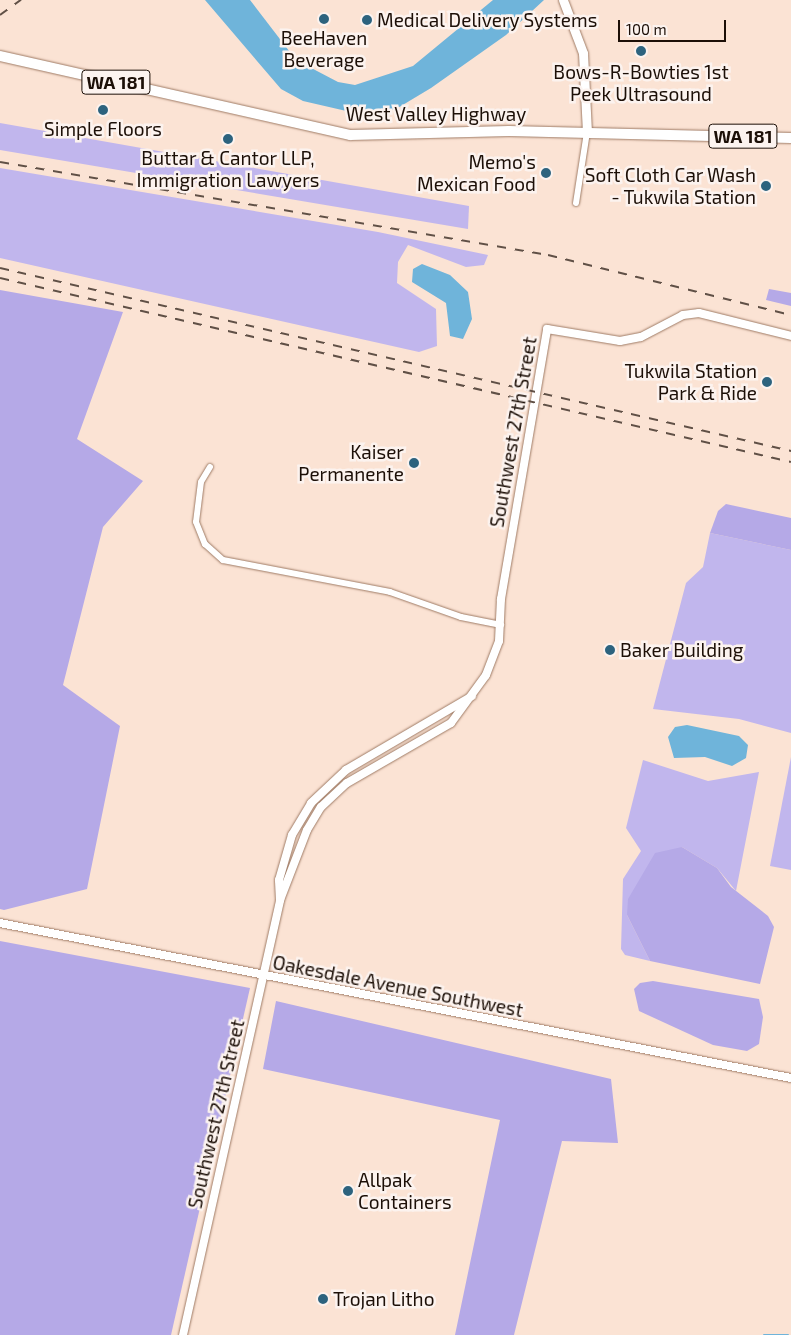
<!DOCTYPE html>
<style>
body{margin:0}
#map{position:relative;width:791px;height:1335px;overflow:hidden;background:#fbe3d4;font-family:"Exo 2",sans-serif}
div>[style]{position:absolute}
.green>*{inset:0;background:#c1b6ed}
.forest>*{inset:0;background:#b5a9e7}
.water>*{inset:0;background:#6fb4da}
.stream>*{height:2px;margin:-1px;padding:0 1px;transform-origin:1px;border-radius:1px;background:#6fb4da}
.roads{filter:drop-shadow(0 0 1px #9f7b65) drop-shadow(0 0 1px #9f7b65)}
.minor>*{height:6px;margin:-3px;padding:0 3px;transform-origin:3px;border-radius:3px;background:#fff}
.tertiary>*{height:8px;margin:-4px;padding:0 4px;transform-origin:4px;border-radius:4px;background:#fff}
.secondary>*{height:9px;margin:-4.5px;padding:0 4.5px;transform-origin:4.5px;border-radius:4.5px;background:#fff}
.primary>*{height:10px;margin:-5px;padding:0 5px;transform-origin:5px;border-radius:5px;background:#fff}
.rail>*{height:2px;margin-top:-1px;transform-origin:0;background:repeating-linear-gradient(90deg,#605046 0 9px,transparent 0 18px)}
.dots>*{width:14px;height:14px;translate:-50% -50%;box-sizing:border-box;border:2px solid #fcf3ef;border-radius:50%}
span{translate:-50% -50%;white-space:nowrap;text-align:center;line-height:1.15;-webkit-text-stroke:5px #fcf3ef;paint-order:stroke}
.shield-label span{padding:1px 4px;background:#fcf3ef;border:1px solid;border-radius:4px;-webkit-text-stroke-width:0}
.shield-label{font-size:18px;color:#1c0f07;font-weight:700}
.poi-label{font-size:19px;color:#1c0f07}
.left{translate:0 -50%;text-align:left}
.right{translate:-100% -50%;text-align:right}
.street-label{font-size:19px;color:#1c0f07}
.scale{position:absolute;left:618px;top:20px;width:108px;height:22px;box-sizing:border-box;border:2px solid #1c0f07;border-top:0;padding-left:6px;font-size:15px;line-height:18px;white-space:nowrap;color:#1c0f07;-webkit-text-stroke:4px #fcf3ef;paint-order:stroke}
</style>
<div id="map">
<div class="green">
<div style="clip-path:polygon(0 123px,469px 206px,468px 229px,0 150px)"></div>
<div style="clip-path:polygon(0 168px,378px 232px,488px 255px,484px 265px,466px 267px,408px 245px,398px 262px,397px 283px,436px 309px,437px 346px,419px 352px,0 258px)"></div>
<div style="clip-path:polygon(710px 533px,791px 550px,791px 733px,739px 719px,653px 709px,686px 583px,703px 567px)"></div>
<div style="clip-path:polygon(791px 757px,791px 870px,770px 866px)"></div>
<div style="clip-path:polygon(643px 760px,708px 781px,759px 772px,736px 891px,717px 868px,682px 847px,627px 915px,650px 961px,625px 955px,621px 949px,623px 879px,641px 851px,626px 828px)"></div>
</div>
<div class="forest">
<div style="clip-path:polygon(769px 289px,791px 293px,791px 306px,766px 300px)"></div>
<div style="clip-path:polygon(0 290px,123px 312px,77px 439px,143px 481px,103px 527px,63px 685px,120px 726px,87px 889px,4px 910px,0 909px)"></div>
<div style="clip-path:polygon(726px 504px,791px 518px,791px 550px,710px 533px,718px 511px)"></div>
<div style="clip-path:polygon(682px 847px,717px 868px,731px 887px,768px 916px,774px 927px,760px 984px,650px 961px,627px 915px,628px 899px,655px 853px)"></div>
<div style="clip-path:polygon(0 941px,250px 988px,171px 1335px,0 1335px)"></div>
<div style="clip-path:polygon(653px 981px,759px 999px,763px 1017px,759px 1044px,747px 1051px,713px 1045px,639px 1011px,634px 989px,640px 983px)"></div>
<div style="clip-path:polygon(276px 1001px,611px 1079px,618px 1143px,562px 1141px,514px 1335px,455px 1335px,500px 1120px,263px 1069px)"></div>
</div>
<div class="water">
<div style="clip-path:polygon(205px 0,250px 0,296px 60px,338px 82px,355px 85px,413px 66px,493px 0,544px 0,506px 35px,431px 88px,396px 109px,368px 116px,303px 101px,281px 89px)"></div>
<div style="clip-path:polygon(422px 264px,450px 275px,468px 292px,472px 319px,463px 339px,450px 336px,446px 303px,412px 282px,413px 269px)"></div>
<div style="clip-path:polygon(687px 725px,739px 736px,748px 745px,746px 758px,732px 766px,705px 757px,674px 758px,668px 737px,675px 727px)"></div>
</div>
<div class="stream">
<div style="left:764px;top:1335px;width:24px"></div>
</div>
<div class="roads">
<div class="minor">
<div style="left:576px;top:203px;width:72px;rotate:-81.2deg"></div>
<div style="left:210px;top:467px;width:17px;rotate:121deg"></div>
<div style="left:201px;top:482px;width:40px;rotate:97.1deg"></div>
<div style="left:196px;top:522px;width:24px;rotate:68deg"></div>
<div style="left:205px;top:544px;width:24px;rotate:42deg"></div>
<div style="left:223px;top:560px;width:170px;rotate:10.8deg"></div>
<div style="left:390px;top:592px;width:75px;rotate:19.4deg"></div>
<div style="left:461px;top:617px;width:41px;rotate:11.3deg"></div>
</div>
<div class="tertiary">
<div style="left:280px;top:900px;width:75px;rotate:-68.9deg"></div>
<div style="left:307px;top:830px;width:27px;rotate:-59deg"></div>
<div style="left:321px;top:807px;width:35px;rotate:-43deg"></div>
<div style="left:347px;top:783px;width:120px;rotate:-30deg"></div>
<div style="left:451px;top:723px;width:59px;rotate:-53.9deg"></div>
<div style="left:486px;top:675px;width:36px;rotate:-69deg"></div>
<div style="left:499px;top:641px;width:42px;rotate:-87.3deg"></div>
<div style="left:501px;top:599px;width:274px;rotate:-80.3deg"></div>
<div style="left:547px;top:329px;width:74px;rotate:9.3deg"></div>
<div style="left:620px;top:341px;width:21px;rotate:-11deg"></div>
<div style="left:641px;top:337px;width:47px;rotate:-27.6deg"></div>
<div style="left:683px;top:315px;width:16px;rotate:-7deg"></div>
<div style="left:699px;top:313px;width:95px;rotate:14deg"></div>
<div style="left:0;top:923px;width:806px;rotate:11.09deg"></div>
<div style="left:183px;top:1335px;width:446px;rotate:-77.4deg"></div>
<div style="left:280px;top:900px;width:20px;rotate:-93deg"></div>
<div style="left:279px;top:880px;width:47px;rotate:-73.9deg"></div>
<div style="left:292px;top:835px;width:37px;rotate:-59deg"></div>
<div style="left:311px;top:803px;width:48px;rotate:-43.3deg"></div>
<div style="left:346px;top:770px;width:146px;rotate:-30.4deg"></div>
</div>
<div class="secondary">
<div style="left:563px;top:0;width:57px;rotate:69.3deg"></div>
<div style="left:583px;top:53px;width:79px;rotate:87.1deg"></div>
</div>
<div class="primary">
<div style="left:0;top:56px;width:359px;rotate:12.7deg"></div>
<div style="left:350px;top:135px;width:159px;rotate:-1.4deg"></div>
<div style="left:509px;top:131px;width:282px;rotate:1.4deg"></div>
</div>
</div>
<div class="rail">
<div style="left:0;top:15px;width:26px;rotate:-36deg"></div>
<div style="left:0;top:162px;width:556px;rotate:9.63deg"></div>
<div style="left:548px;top:255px;width:250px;rotate:13.9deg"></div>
<div style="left:0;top:268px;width:812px;rotate:13.03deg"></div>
<div style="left:0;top:278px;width:812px;rotate:13.1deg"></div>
</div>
<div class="dots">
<div style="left:324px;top:19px;background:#2d637e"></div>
<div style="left:367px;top:20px;background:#2d637e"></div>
<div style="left:641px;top:51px;background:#2d637e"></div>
<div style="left:103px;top:110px;background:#2d637e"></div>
<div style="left:228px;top:139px;background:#2d637e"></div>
<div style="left:546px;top:173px;background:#2d637e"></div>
<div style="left:766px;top:186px;background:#2d637e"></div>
<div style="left:767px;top:382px;background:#2d637e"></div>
<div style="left:414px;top:463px;background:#2d637e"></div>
<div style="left:610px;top:650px;background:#2d637e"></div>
<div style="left:348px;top:1191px;background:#2d637e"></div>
<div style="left:323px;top:1299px;background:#2d637e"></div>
</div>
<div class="shield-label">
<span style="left:116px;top:82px">WA 181</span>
<span style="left:743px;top:136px">WA 181</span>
</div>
<div class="poi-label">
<span class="left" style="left:377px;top:20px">Medical Delivery Systems</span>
<span style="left:324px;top:49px">BeeHaven<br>Beverage</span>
<span style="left:641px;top:83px">Bows-R-Bowties 1st<br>Peek Ultrasound</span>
<span style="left:103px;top:129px">Simple Floors</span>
<span style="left:228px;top:169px">Buttar &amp; Cantor LLP,<br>Immigration Lawyers</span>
<span class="right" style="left:536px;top:173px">Memo's<br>Mexican Food</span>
<span class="right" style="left:756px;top:186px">Soft Cloth Car Wash<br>- Tukwila Station</span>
<span class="right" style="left:757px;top:382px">Tukwila Station<br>Park &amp; Ride</span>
<span class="right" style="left:404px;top:463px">Kaiser<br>Permanente</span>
<span class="left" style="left:620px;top:650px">Baker Building</span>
<span class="left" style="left:358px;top:1191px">Allpak<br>Containers</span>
<span class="left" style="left:333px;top:1299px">Trojan Litho</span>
</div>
<div class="street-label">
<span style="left:436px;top:114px">West Valley Highway</span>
<span style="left:513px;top:432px;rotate:-80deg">Southwest 27th Street</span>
<span style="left:398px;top:986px;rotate:11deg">Oakesdale Avenue Southwest</span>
<span style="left:216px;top:1114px;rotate:-77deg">Southwest 27th Street</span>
</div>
<div class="scale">100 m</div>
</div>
